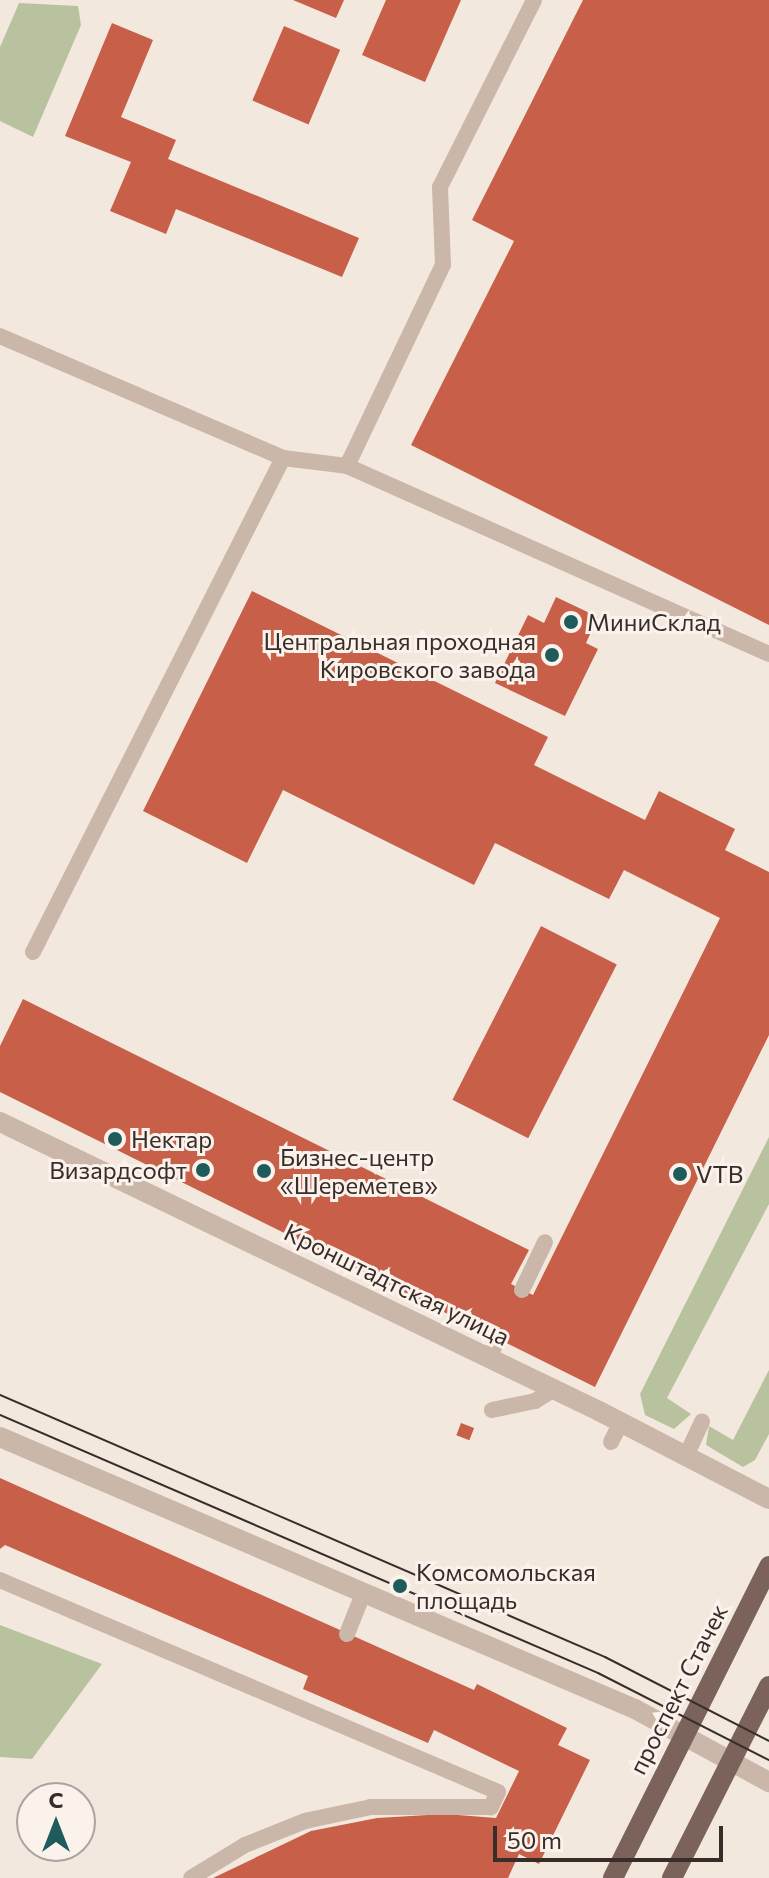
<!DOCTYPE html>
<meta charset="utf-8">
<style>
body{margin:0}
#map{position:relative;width:769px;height:1878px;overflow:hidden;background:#f3e8de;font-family:Commissioner,sans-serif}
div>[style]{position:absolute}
.green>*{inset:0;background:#b9c29e}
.building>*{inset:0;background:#c75f49;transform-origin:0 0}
.lane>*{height:16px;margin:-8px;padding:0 8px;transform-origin:8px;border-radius:8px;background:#cbb7aa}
.street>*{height:20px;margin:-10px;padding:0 10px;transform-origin:10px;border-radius:10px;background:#cbb7aa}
.primary>*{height:20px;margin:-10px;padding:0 10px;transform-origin:10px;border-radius:10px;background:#7b635b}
.tram>*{height:2px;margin:-1px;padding:0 1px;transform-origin:1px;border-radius:1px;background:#392d2a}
.dots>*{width:22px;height:22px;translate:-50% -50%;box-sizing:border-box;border:4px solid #faf2eb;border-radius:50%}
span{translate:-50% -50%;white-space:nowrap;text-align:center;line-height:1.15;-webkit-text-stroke:6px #faf2eb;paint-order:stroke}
.poi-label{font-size:24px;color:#392d2a}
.left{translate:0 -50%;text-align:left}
.right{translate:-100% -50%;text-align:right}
.street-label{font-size:24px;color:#392d2a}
.north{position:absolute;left:16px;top:1782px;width:80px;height:80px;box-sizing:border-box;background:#faf2eb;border:2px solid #ada39e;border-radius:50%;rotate:0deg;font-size:22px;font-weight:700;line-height:32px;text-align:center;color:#392d2a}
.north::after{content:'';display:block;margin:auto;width:28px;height:36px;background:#1e5b5b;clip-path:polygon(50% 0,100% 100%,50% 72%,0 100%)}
.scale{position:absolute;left:493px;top:1826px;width:230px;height:36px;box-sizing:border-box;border:4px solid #392d2a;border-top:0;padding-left:10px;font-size:24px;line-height:28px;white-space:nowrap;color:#392d2a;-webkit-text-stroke:6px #faf2eb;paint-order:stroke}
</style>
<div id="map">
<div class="green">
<div style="clip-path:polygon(19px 3px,78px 6px,81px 25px,33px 137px,0 121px,0 47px)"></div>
<div style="clip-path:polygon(769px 1137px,769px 1204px,667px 1398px,691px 1414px,674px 1429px,645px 1415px,640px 1394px)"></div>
<div style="clip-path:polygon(769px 1370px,769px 1434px,755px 1460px,743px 1467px,706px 1445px,709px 1426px,733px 1440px)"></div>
<div style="clip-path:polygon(0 1625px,102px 1664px,32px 1759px,0 1757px)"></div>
</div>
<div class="building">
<div style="clip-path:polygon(293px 0,344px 0,336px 18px)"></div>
<div style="clip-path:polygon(386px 0,461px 0,425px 82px,362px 55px)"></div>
<div style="clip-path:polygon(583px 0,769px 0,769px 625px,411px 445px,514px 241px,472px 220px)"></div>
<div style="clip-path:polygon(112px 23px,153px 40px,121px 117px,176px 140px,168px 159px,359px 238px,342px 277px,176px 209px,166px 234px,110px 211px,131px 162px,65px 136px)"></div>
<div style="left:284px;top:26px;width:61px;height:81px;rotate:23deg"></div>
<div style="clip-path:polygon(252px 591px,548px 737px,534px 765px,645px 820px,659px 791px,735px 829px,725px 850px,769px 872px,769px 1035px,595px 1387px,0 1092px,0 1046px,23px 999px,529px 1250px,511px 1284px,533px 1295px,720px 918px,624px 870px,609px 899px,495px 843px,474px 885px,283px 790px,247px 863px,143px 811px)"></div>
<div style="clip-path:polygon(556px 597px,598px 617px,586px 643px,598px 649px,565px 716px,495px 683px,528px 615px,544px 623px)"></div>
<div style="left:541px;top:926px;width:85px;height:195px;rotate:27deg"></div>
<div style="left:461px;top:1423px;width:14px;height:13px;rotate:21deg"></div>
<div style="clip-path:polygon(0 1478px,474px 1690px,477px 1684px,567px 1728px,558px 1745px,590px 1760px,539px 1864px,519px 1854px,508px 1878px,213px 1878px,311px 1831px,377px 1818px,445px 1814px,496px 1818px,519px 1771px,434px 1730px,428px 1743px,303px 1689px,308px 1676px,5px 1545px,0 1549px)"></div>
</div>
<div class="lane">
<div style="left:0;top:336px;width:308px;rotate:23.3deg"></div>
<div style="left:283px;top:458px;width:64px;rotate:7.1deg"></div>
<div style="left:347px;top:466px;width:462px;rotate:24deg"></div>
<div style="left:347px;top:466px;width:223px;rotate:-64.5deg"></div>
<div style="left:443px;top:265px;width:78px;rotate:-92.2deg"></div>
<div style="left:440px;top:187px;width:209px;rotate:-63.3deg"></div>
<div style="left:33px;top:952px;width:554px;rotate:-63.16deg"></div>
<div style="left:522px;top:1290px;width:53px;rotate:-64.4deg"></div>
<div style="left:489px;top:1357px;width:20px;rotate:-63deg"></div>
<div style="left:492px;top:1410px;width:44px;rotate:-11.8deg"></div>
<div style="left:535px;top:1401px;width:22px;rotate:-32deg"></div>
<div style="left:611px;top:1442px;width:22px;rotate:-63deg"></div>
<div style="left:686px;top:1456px;width:38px;rotate:-65deg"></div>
<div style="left:0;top:1580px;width:541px;rotate:23.06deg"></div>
<div style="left:498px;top:1792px;width:17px;rotate:115deg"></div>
<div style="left:491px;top:1807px;width:120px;rotate:180deg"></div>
<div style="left:371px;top:1807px;width:67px;rotate:168deg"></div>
<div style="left:305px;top:1821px;width:65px;rotate:158.2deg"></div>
<div style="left:245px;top:1845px;width:63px;rotate:148.6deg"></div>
<div style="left:347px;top:1634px;width:43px;rotate:-68.2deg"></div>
</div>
<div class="street">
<div style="left:0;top:1122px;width:665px;rotate:25.76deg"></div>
<div style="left:599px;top:1411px;width:191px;rotate:27.4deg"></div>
<div style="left:0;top:1437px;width:691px;rotate:23.19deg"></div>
<div style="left:635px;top:1709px;width:153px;rotate:28.6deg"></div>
</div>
<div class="primary">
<div style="left:613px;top:1878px;width:349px;rotate:-63.4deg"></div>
<div style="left:672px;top:1878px;width:215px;rotate:-63.2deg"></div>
</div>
<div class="tram">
<div style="left:0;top:1395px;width:659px;rotate:23.42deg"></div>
<div style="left:605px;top:1657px;width:184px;rotate:27.1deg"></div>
<div style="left:0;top:1415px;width:651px;rotate:23.34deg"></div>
<div style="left:598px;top:1673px;width:192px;rotate:27deg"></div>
</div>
<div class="dots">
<div style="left:571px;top:622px;background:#1e5b5b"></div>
<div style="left:552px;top:655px;background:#1e5b5b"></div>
<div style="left:115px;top:1139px;background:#1e5b5b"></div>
<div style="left:203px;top:1170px;background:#1e5b5b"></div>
<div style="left:264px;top:1171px;background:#1e5b5b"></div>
<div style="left:680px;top:1174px;background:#1e5b5b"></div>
<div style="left:400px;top:1586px;background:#1e5b5b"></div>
</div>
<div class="poi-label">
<span class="left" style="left:587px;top:622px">МиниСклад</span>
<span class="right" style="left:536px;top:655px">Центральная проходная<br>Кировского завода</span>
<span class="left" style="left:131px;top:1139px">Нектар</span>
<span class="left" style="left:280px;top:1171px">Бизнес-центр<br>«Шереметев»</span>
<span class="right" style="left:187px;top:1170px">Визардсофт</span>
<span class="left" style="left:696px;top:1174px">VTB</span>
<span class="left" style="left:416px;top:1586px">Комсомольская<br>площадь</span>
</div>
<div class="street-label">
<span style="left:397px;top:1284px;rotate:26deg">Кронштадтская улица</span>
<span style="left:678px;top:1689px;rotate:-63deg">проспект Стачек</span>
</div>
<div class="north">С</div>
<div class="scale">50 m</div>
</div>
